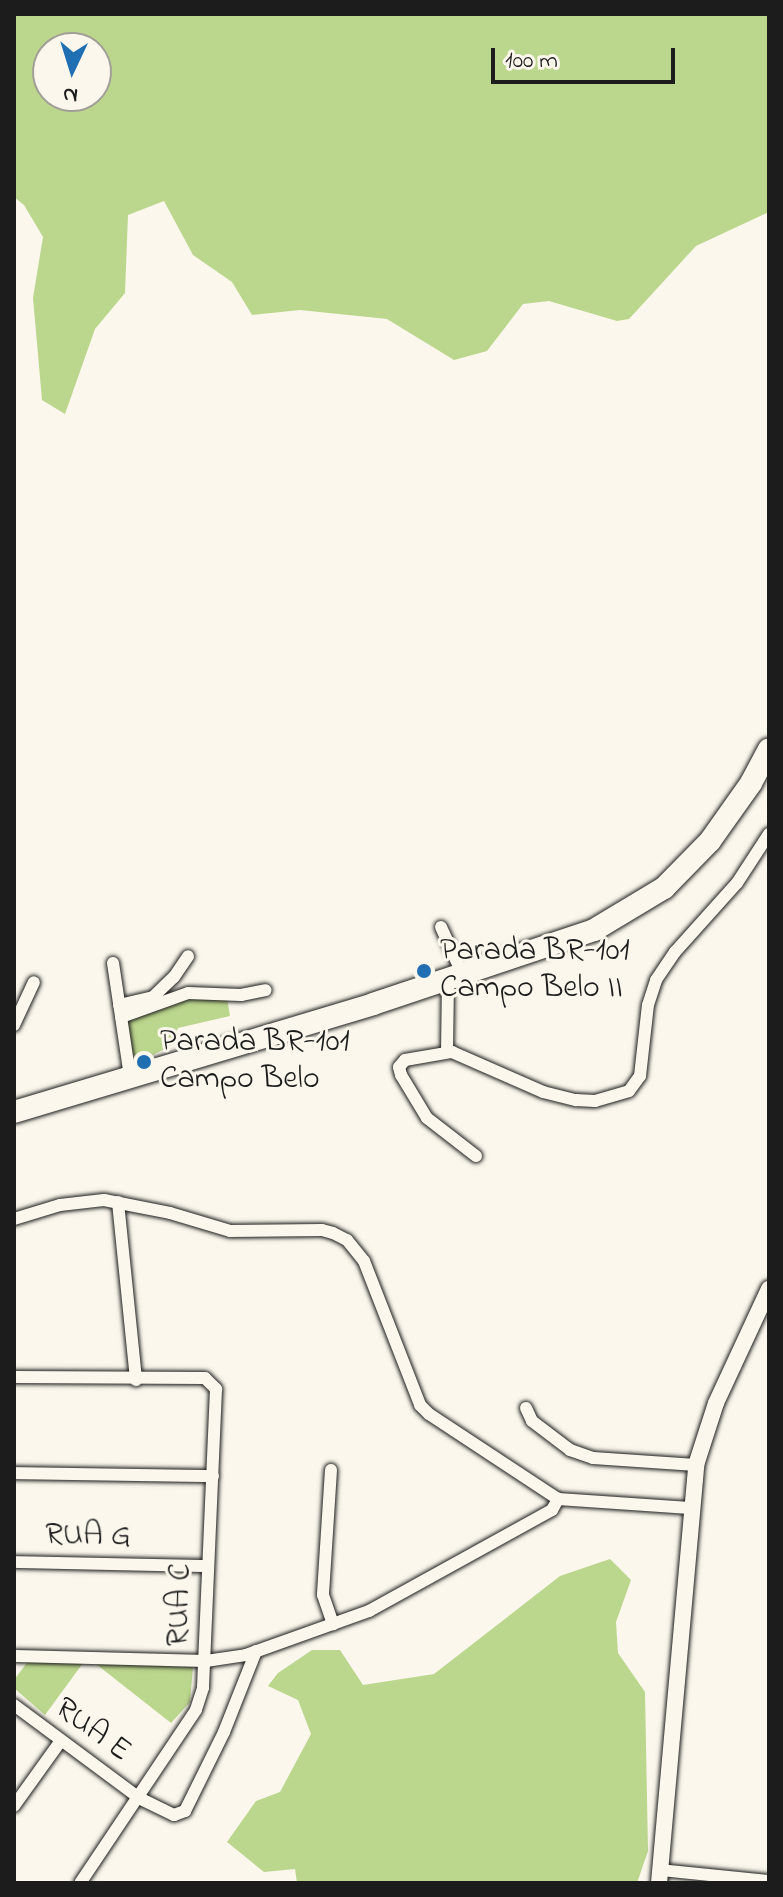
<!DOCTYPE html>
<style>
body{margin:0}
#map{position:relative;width:783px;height:1897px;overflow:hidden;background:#fbf7ec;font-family:"Indie Flower",sans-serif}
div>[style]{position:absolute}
.green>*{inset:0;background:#bbd68d}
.roads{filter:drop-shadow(0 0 2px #1c1c1c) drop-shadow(0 0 2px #1c1c1c)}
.street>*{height:12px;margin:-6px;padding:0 6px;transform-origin:6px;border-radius:6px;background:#fbf7ec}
.secondary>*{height:16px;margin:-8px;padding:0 8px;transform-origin:8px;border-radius:8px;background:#fbf7ec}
.highway>*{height:22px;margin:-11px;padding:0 11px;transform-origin:11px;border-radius:11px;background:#fbf7ec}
.dots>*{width:22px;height:22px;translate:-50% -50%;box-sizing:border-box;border:4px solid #fbf7ec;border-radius:50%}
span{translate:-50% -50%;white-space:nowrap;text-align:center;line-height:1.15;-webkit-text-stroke:6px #fbf7ec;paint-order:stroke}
.poi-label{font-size:32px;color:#1c1c1c}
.left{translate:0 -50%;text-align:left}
.street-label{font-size:32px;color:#1c1c1c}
.frame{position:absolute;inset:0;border:16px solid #1c1c1c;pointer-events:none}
.north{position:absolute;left:32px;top:32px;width:80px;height:80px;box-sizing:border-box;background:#fbf7ec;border:2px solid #a29f99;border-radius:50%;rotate:184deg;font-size:22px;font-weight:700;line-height:32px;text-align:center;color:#1c1c1c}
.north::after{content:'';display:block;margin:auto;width:28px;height:36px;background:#1f6fb2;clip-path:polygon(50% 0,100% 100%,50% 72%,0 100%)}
.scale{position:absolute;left:491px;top:48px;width:184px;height:36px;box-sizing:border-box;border:4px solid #1c1c1c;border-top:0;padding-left:10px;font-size:24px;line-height:28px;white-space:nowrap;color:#1c1c1c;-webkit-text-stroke:6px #fbf7ec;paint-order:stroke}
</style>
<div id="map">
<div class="green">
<div style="clip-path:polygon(evenodd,14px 14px,769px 14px,769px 212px,696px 246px,629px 319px,617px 321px,549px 301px,523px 304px,487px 351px,454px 360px,387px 319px,300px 310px,252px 315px,232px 282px,193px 255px,164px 201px,128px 215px,125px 293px,95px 329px,65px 414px,42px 400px,33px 298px,43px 237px,24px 205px,14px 197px,14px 14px,48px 48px,96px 48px,96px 96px,48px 96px,48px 48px)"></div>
<div style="clip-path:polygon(190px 996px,227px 998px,230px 1016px,178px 1028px,172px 1045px,153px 1055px,135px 1056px,129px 1052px,124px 1019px)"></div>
<div style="clip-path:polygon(610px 1559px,631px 1580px,616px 1622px,618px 1653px,645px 1692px,648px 1851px,637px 1883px,297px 1883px,295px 1869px,264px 1872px,227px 1842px,256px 1801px,280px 1792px,311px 1734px,298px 1700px,268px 1686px,278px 1673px,312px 1650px,340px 1650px,363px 1685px,434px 1674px,560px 1576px)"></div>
<div style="clip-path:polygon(29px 1660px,83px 1663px,45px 1715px,14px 1688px,14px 1680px)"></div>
<div style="clip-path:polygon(96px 1664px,193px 1667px,190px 1702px,171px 1723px)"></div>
</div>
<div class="roads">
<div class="street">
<div style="left:441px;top:927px;width:51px;rotate:65.5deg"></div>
<div style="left:113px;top:963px;width:115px;rotate:81.5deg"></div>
<div style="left:119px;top:1005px;width:35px;rotate:-13deg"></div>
<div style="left:153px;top:997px;width:29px;rotate:-44deg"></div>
<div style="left:174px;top:977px;width:25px;rotate:-56deg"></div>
<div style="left:121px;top:1017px;width:71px;rotate:-19.7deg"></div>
<div style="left:188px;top:993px;width:53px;rotate:2.2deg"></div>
<div style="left:241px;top:995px;width:25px;rotate:-11deg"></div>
<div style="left:14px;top:1025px;width:47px;rotate:-65.1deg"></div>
<div style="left:447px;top:1052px;width:74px;rotate:-89.2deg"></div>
<div style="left:476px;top:1156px;width:62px;rotate:-142.2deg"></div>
<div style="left:427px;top:1118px;width:50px;rotate:-121.2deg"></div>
<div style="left:401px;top:1075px;width:8px;rotate:-104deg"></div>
<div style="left:399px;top:1067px;width:9px;rotate:-49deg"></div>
<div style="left:405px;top:1060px;width:48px;rotate:-9.7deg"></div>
<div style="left:452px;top:1052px;width:99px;rotate:23.7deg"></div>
<div style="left:543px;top:1092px;width:34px;rotate:14deg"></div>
<div style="left:576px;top:1100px;width:19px;rotate:3deg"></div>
<div style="left:595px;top:1101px;width:35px;rotate:-16deg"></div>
<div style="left:629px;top:1091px;width:19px;rotate:-54deg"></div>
<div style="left:640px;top:1076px;width:71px;rotate:-83.6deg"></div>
<div style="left:648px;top:1005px;width:26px;rotate:-72deg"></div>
<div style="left:656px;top:980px;width:34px;rotate:-56deg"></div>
<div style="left:675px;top:952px;width:93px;rotate:-48.1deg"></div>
<div style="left:737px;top:883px;width:59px;rotate:-56.9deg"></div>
<div style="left:118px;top:1202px;width:179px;rotate:84.2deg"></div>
<div style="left:14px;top:1219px;width:48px;rotate:-16.9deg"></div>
<div style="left:60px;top:1205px;width:44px;rotate:-6.5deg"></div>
<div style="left:104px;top:1200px;width:67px;rotate:11.1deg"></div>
<div style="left:170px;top:1213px;width:63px;rotate:16.7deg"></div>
<div style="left:230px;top:1231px;width:92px;rotate:-0.6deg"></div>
<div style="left:322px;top:1230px;width:11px;rotate:15deg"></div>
<div style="left:333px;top:1233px;width:16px;rotate:27deg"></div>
<div style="left:347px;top:1240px;width:27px;rotate:51deg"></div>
<div style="left:364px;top:1261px;width:155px;rotate:68.7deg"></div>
<div style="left:420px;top:1405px;width:13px;rotate:45deg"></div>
<div style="left:429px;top:1414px;width:154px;rotate:33.4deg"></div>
<div style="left:558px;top:1499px;width:132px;rotate:3.9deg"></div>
<div style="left:14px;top:1377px;width:191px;rotate:0.3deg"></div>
<div style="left:205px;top:1378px;width:16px;rotate:45deg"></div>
<div style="left:216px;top:1389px;width:299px;rotate:92.5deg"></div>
<div style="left:203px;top:1688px;width:23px;rotate:108deg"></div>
<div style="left:196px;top:1710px;width:208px;rotate:123.8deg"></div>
<div style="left:526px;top:1408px;width:14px;rotate:65deg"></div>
<div style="left:532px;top:1421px;width:48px;rotate:37.3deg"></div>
<div style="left:570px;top:1450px;width:24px;rotate:19deg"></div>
<div style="left:593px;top:1458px;width:103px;rotate:3.9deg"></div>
<div style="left:331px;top:1470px;width:125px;rotate:93.7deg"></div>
<div style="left:323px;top:1595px;width:31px;rotate:71deg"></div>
<div style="left:14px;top:1473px;width:199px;rotate:0.9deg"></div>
<div style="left:14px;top:1562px;width:194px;rotate:1.2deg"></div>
<div style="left:16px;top:1656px;width:190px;rotate:1.5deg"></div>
<div style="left:206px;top:1661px;width:40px;rotate:-8.5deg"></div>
<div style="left:246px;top:1655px;width:131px;rotate:-19.7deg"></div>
<div style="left:369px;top:1611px;width:209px;rotate:-28.9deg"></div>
<div style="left:552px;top:1510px;width:13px;rotate:-61deg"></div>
<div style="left:14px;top:1705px;width:156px;rotate:36.6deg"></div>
<div style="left:139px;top:1798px;width:39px;rotate:26deg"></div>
<div style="left:174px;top:1815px;width:12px;rotate:-20deg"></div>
<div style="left:185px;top:1811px;width:88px;rotate:-63.7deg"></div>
<div style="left:224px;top:1732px;width:87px;rotate:-68.4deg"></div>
<div style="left:14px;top:1806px;width:79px;rotate:-54.3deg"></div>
<div style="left:660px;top:1870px;width:110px;rotate:5.8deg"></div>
</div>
<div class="secondary">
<div style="left:659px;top:1883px;width:420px;rotate:-84.9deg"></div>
<div style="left:696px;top:1465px;width:65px;rotate:-72.1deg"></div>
<div style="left:716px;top:1403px;width:126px;rotate:-65.1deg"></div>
</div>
<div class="highway">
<div style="left:14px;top:1112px;width:375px;rotate:-16.7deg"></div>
<div style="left:373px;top:1004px;width:233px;rotate:-18.5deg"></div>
<div style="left:594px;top:930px;width:82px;rotate:-31deg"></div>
<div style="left:664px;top:888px;width:66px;rotate:-45.6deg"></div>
<div style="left:710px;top:841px;width:71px;rotate:-54.7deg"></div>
<div style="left:751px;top:783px;width:38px;rotate:-62deg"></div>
</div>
</div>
<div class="dots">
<div style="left:424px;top:971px;background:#1f6fb2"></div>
<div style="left:144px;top:1062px;background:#1f6fb2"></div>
</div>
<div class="poi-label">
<span class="left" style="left:440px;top:971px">Parada BR-101<br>Campo Belo II</span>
<span class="left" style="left:160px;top:1062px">Parada BR-101<br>Campo Belo</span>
</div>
<div class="street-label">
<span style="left:88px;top:1537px;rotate:1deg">RUA G</span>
<span style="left:181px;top:1605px;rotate:-88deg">RUA C</span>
<span style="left:92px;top:1731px;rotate:36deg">RUA E</span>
</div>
<div class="frame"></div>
<div class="north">N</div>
<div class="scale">100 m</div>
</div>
